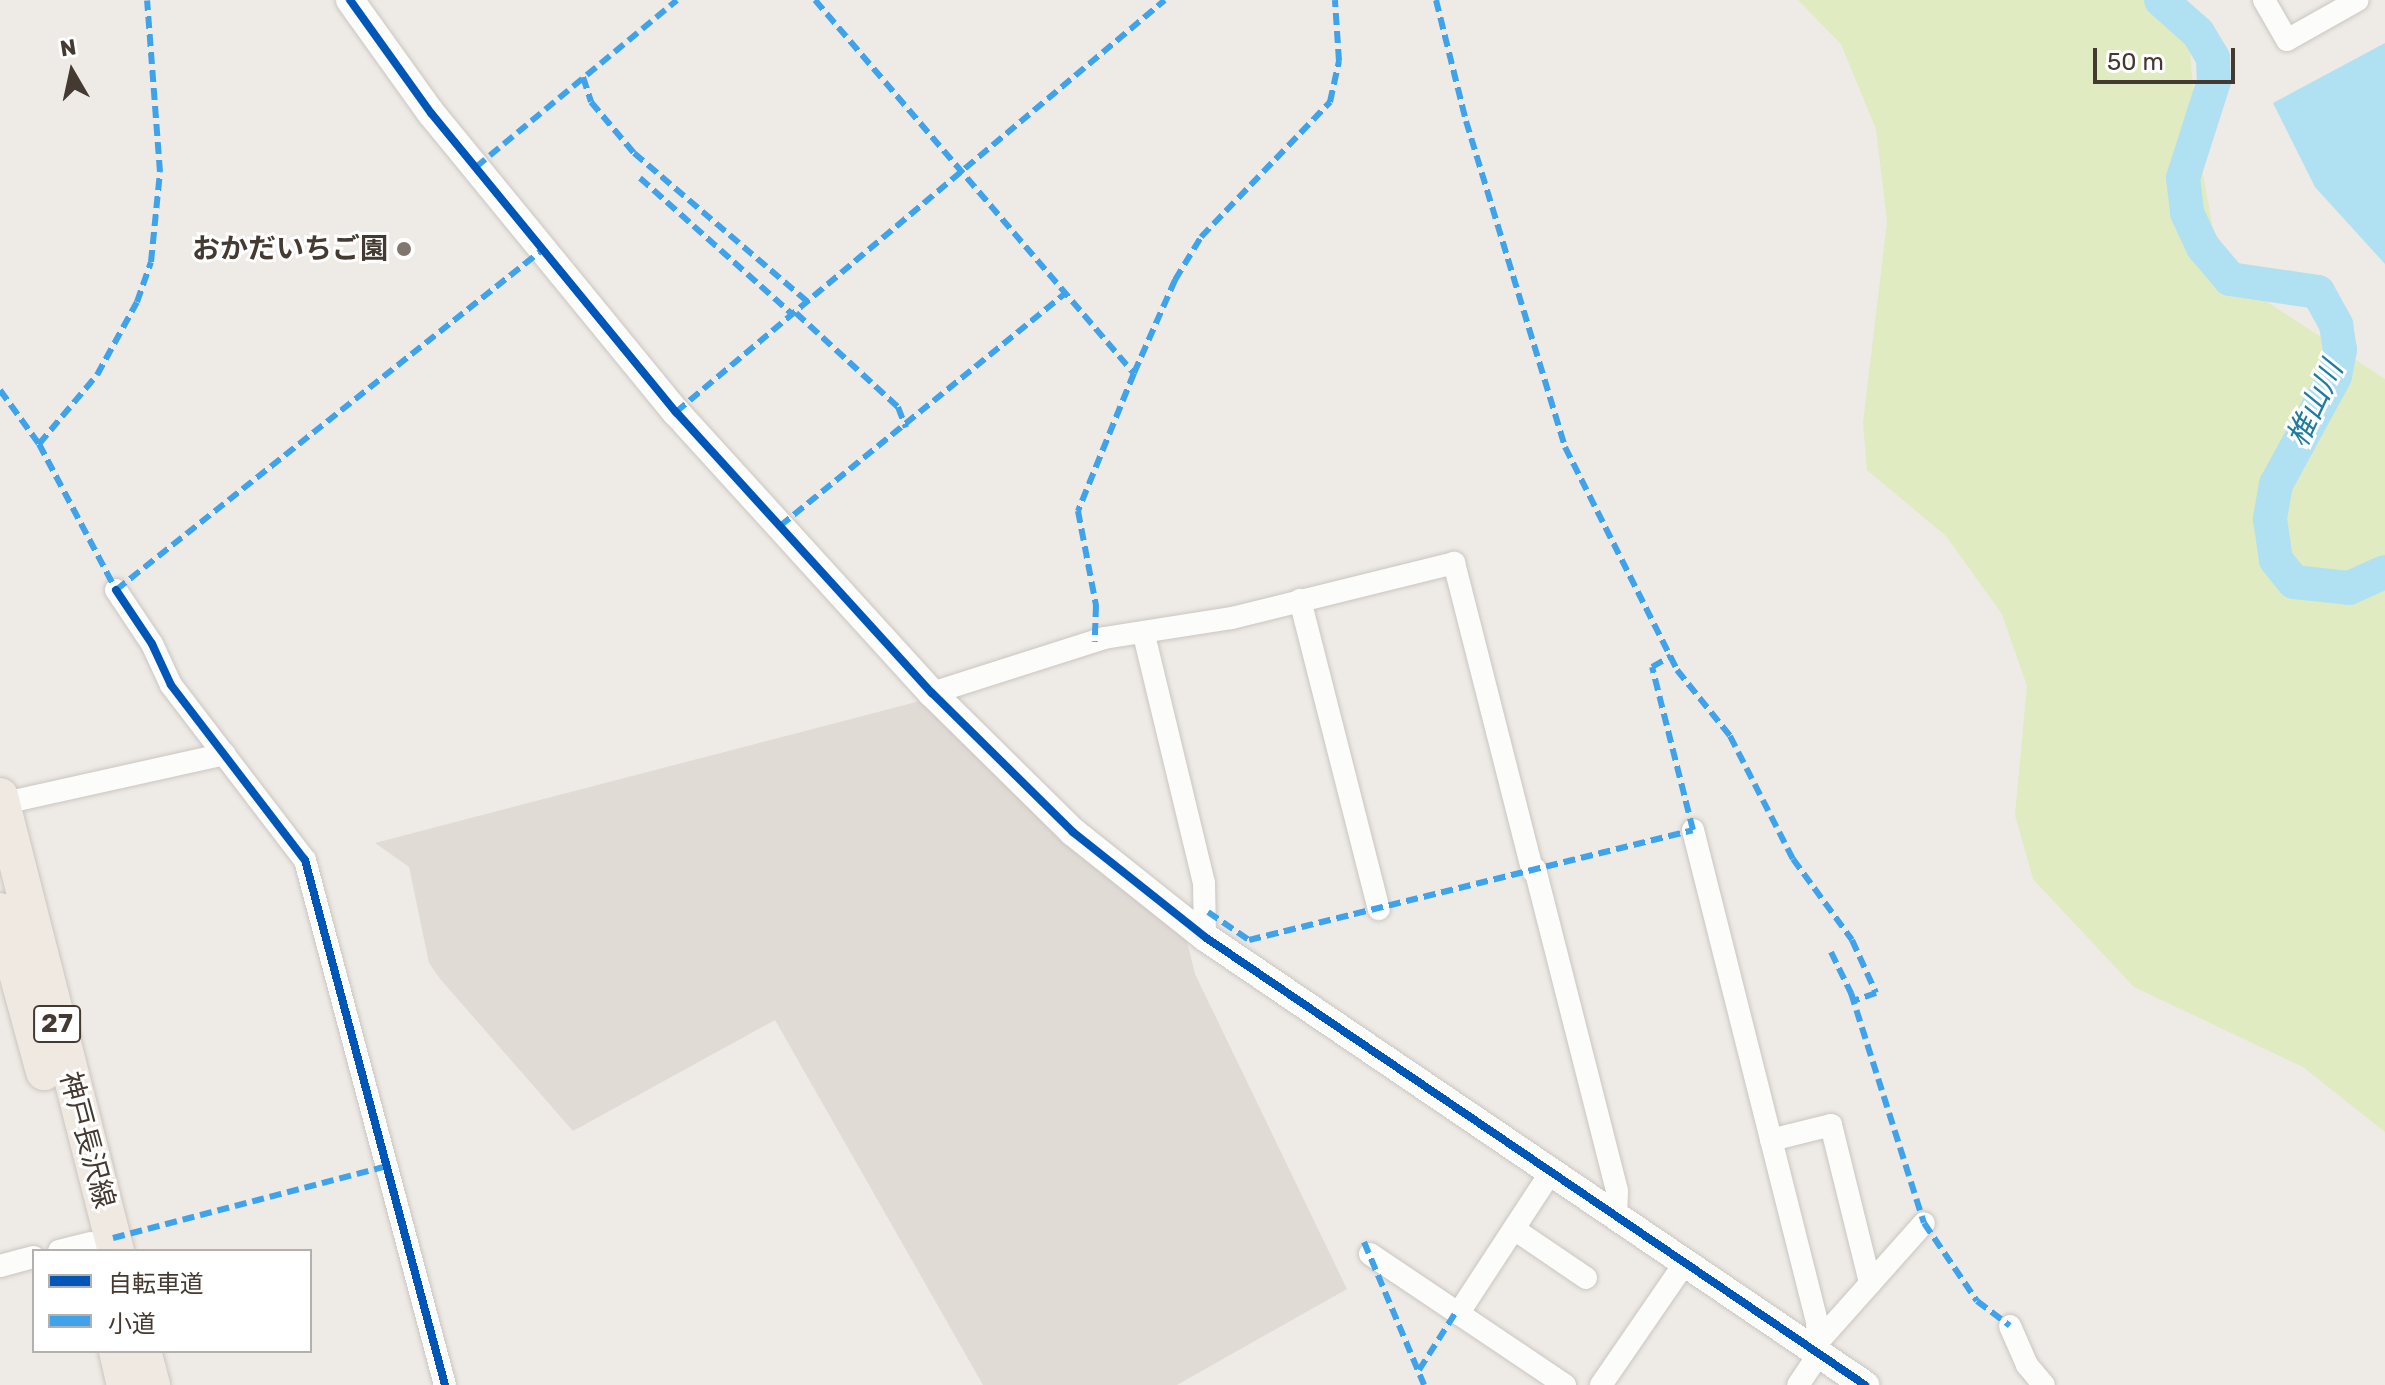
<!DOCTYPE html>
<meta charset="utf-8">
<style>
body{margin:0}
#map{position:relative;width:2385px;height:1385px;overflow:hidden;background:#eeeae5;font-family:Rubik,"Noto Sans JP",sans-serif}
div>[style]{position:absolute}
.industrial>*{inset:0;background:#e1dbd6}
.green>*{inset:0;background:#e1ebc1}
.water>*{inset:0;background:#b0e1f2}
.river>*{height:34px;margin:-17px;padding:0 17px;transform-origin:17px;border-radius:17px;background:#b0e1f2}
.roads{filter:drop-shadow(0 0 2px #cac6c1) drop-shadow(0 0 2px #cac6c1)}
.minor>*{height:22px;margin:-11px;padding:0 11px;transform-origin:11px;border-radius:11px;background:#fcfcfb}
.tertiary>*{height:28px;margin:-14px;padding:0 14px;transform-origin:14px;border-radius:14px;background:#fcfcfb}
.primary>*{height:36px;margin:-18px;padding:0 18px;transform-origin:18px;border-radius:18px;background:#f0e9e1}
.quiet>*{height:6px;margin-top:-3px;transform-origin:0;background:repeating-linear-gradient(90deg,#3fa3eb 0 12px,transparent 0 18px)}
.cycleway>*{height:8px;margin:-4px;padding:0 4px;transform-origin:4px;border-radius:4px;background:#0057b8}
.dots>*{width:22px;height:22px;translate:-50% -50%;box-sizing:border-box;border:4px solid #fff;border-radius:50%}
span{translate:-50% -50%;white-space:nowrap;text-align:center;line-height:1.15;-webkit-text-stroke:6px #fff;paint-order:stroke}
.shield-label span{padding:2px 6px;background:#fff;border:2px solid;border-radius:6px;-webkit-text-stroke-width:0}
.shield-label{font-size:26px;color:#443a31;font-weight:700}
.poi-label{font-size:28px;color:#443a31;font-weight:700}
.right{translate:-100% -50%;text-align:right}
.street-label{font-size:28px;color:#443a31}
.water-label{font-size:30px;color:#1f7ca0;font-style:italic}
.legend{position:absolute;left:32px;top:1249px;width:280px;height:104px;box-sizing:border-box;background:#fff;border:2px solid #b4b0ad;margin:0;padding:10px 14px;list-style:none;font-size:24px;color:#443a31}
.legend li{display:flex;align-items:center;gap:16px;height:40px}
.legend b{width:40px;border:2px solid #b4b0ad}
.north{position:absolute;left:32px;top:32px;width:80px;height:80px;-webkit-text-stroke:6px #fff;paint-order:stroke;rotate:351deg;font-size:22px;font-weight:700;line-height:32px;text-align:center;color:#443a31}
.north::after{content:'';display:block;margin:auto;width:28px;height:36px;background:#443a31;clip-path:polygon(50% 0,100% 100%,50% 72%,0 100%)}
.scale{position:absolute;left:2093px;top:48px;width:142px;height:36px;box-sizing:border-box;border:4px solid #443a31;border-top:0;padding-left:10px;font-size:24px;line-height:28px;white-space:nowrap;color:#443a31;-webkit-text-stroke:6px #fff;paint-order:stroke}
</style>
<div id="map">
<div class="industrial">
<div style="clip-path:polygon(920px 701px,1066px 843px,1186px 937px,1195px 974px,1347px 1289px,1177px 1385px,983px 1385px,775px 1020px,573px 1131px,441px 980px,429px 963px,409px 867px,375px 843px)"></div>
</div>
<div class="green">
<div style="clip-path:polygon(1798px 0,2172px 0,2190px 49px,2198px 147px,2213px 229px,2249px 290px,2385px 379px,2385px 1132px,2303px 1067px,2134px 987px,2033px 879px,2015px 815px,2027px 686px,2002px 614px,1946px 536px,1867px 470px,1863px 423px,1887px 222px,1876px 129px,1841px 44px)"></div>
</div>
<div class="water">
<div style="clip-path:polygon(2385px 43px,2385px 264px,2315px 187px,2273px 103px)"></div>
</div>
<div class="river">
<div style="left:2161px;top:0;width:50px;rotate:41.7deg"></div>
<div style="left:2198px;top:33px;width:29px;rotate:59deg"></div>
<div style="left:2213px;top:58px;width:23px;rotate:88deg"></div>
<div style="left:2214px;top:81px;width:102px;rotate:107.7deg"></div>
<div style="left:2183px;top:178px;width:35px;rotate:83deg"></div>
<div style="left:2187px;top:213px;width:38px;rotate:65deg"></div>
<div style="left:2203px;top:247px;width:42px;rotate:49.8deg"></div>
<div style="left:2230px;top:279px;width:89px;rotate:8.4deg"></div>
<div style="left:2318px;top:292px;width:38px;rotate:61deg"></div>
<div style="left:2336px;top:325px;width:25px;rotate:81deg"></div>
<div style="left:2340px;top:350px;width:26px;rotate:101deg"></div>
<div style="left:2335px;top:376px;width:123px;rotate:118.6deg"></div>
<div style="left:2276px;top:484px;width:36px;rotate:100deg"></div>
<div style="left:2270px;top:519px;width:41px;rotate:81.7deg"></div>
<div style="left:2276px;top:560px;width:28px;rotate:51deg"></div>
<div style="left:2294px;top:582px;width:55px;rotate:6.2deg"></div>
<div style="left:2349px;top:588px;width:39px;rotate:-24deg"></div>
</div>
<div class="roads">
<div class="minor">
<div style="left:2264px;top:0;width:46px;rotate:60.1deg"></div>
<div style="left:2287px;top:40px;width:81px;rotate:-29.4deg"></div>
<div style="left:116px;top:590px;width:65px;rotate:56.3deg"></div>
<div style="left:152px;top:644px;width:45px;rotate:65.1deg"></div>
<div style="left:171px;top:685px;width:220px;rotate:52.6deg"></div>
<div style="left:305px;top:860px;width:543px;rotate:75.07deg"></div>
<div style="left:1300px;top:600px;width:319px;rotate:75.7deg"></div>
<div style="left:1144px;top:635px;width:255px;rotate:76.4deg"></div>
<div style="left:1204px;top:883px;width:54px;rotate:88.9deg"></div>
<div style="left:932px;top:693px;width:181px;rotate:-17.7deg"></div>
<div style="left:1104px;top:638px;width:130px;rotate:-8.9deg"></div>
<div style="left:1232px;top:618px;width:229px;rotate:-13.9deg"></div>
<div style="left:1454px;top:563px;width:317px;rotate:75.7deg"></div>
<div style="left:0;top:804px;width:230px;rotate:-12.5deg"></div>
<div style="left:1693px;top:830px;width:507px;rotate:75.85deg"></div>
<div style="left:1817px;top:1322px;width:32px;rotate:86deg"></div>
<div style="left:1819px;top:1354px;width:37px;rotate:124deg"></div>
<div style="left:1535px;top:869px;width:332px;rotate:75.7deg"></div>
<div style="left:1617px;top:1191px;width:25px;rotate:92deg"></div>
<div style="left:1771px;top:1140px;width:62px;rotate:-14deg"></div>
<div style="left:1831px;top:1125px;width:163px;rotate:76.1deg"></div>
<div style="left:1514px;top:1229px;width:87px;rotate:34.2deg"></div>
<div style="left:59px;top:1251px;width:33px;rotate:-14deg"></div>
<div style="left:1370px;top:1254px;width:235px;rotate:33.9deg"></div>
<div style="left:0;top:1266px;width:35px;rotate:-15deg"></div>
<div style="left:1458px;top:1314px;width:170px;rotate:-56.8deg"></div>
<div style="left:2010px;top:1326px;width:43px;rotate:66.4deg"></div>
<div style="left:2027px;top:1365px;width:26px;rotate:50deg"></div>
<div style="left:1818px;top:1342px;width:159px;rotate:-48.3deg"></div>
<div style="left:1601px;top:1385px;width:148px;rotate:-55.5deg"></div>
</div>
<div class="tertiary">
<div style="left:350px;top:0;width:139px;rotate:54.4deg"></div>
<div style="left:431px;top:113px;width:387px;rotate:50.7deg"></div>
<div style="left:676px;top:412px;width:380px;rotate:47.7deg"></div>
<div style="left:932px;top:693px;width:198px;rotate:44.6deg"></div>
<div style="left:1073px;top:832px;width:169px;rotate:38.5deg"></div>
<div style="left:1205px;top:937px;width:798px;rotate:34.17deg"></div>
</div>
<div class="primary">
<div style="left:0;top:796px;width:470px;rotate:75.7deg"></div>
<div style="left:0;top:911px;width:167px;rotate:74.7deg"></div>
<div style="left:117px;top:1351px;width:35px;rotate:77deg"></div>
<div style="left:143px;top:1351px;width:35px;rotate:75deg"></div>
</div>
</div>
<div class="quiet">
<div style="left:815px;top:0;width:491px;rotate:49.5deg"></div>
<div style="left:1134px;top:373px;width:149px;rotate:112.1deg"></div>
<div style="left:1078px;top:511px;width:96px;rotate:79.2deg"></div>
<div style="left:1096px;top:605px;width:37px;rotate:92deg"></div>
<div style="left:1436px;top:0;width:125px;rotate:76.1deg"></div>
<div style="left:1466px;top:121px;width:341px;rotate:73.1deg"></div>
<div style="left:1565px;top:447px;width:250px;rotate:63.3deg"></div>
<div style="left:1677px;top:670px;width:85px;rotate:51.2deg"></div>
<div style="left:1730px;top:736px;width:138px;rotate:62.9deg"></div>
<div style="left:1793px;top:859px;width:100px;rotate:53.9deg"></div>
<div style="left:1852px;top:940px;width:58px;rotate:65.6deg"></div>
<div style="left:1876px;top:993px;width:24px;rotate:161deg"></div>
<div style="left:583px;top:77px;width:26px;rotate:72deg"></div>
<div style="left:591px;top:102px;width:67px;rotate:49.9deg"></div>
<div style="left:634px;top:153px;width:229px;rotate:40.6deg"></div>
<div style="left:476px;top:167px;width:261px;rotate:-39.7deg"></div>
<div style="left:640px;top:178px;width:205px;rotate:41.8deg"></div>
<div style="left:796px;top:313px;width:139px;rotate:42.7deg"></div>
<div style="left:898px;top:407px;width:22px;rotate:69deg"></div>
<div style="left:1134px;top:373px;width:102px;rotate:-66.2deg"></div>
<div style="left:1175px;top:280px;width:50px;rotate:-58.8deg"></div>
<div style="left:1201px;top:237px;width:187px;rotate:-46.3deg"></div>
<div style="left:1330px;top:102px;width:42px;rotate:-77.6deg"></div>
<div style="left:1339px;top:61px;width:61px;rotate:-93.8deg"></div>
<div style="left:0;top:390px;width:67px;rotate:54.2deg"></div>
<div style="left:39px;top:444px;width:165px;rotate:62.2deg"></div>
<div style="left:116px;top:590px;width:545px;rotate:-38.59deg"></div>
<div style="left:676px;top:412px;width:639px;rotate:-40.12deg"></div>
<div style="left:39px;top:444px;width:90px;rotate:-50deg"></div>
<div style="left:97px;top:375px;width:83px;rotate:-61.3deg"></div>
<div style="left:137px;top:302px;width:42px;rotate:-70.7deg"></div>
<div style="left:151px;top:262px;width:90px;rotate:-84.3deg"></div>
<div style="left:160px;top:172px;width:172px;rotate:-94.3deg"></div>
<div style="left:780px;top:526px;width:369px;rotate:-39.2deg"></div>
<div style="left:1208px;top:912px;width:50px;rotate:34.3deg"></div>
<div style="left:1249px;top:940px;width:457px;rotate:-13.9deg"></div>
<div style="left:1693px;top:830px;width:168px;rotate:-104.1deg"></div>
<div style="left:1652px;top:667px;width:22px;rotate:-30deg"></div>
<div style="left:1831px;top:952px;width:46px;rotate:64deg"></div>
<div style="left:1851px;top:993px;width:241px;rotate:72.4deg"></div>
<div style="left:1924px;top:1223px;width:94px;rotate:55.8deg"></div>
<div style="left:1977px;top:1301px;width:41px;rotate:37.1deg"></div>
<div style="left:113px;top:1238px;width:284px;rotate:-14.7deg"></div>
<div style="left:1364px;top:1242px;width:155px;rotate:67.2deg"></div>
<div style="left:1419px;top:1370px;width:69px;rotate:-57.5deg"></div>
</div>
<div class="cycleway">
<div style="left:350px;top:0;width:139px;rotate:54.4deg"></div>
<div style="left:431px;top:113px;width:387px;rotate:50.7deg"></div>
<div style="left:676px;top:412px;width:380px;rotate:47.7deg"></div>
<div style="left:932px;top:693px;width:198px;rotate:44.6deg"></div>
<div style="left:1073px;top:832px;width:169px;rotate:38.5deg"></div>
<div style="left:1205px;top:937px;width:798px;rotate:34.17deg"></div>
<div style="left:116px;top:590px;width:65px;rotate:56.3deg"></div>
<div style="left:152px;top:644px;width:45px;rotate:65.1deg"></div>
<div style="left:171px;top:685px;width:220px;rotate:52.6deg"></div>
<div style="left:305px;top:860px;width:543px;rotate:75.07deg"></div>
</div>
<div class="dots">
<div style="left:404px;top:249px;background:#807870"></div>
</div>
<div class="shield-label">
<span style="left:57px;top:1024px">27</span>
</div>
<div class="poi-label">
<span class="right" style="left:388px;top:249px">おかだいちご園</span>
</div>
<div class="street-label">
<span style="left:87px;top:1140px;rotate:75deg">神戸長沢線</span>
</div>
<div class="water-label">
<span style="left:2315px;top:404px;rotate:-65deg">椎山川</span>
</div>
<ul class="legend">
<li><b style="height:10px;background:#0057b8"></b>自転車道</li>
<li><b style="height:10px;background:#3fa3eb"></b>小道</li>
</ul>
<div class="north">N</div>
<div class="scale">50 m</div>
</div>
